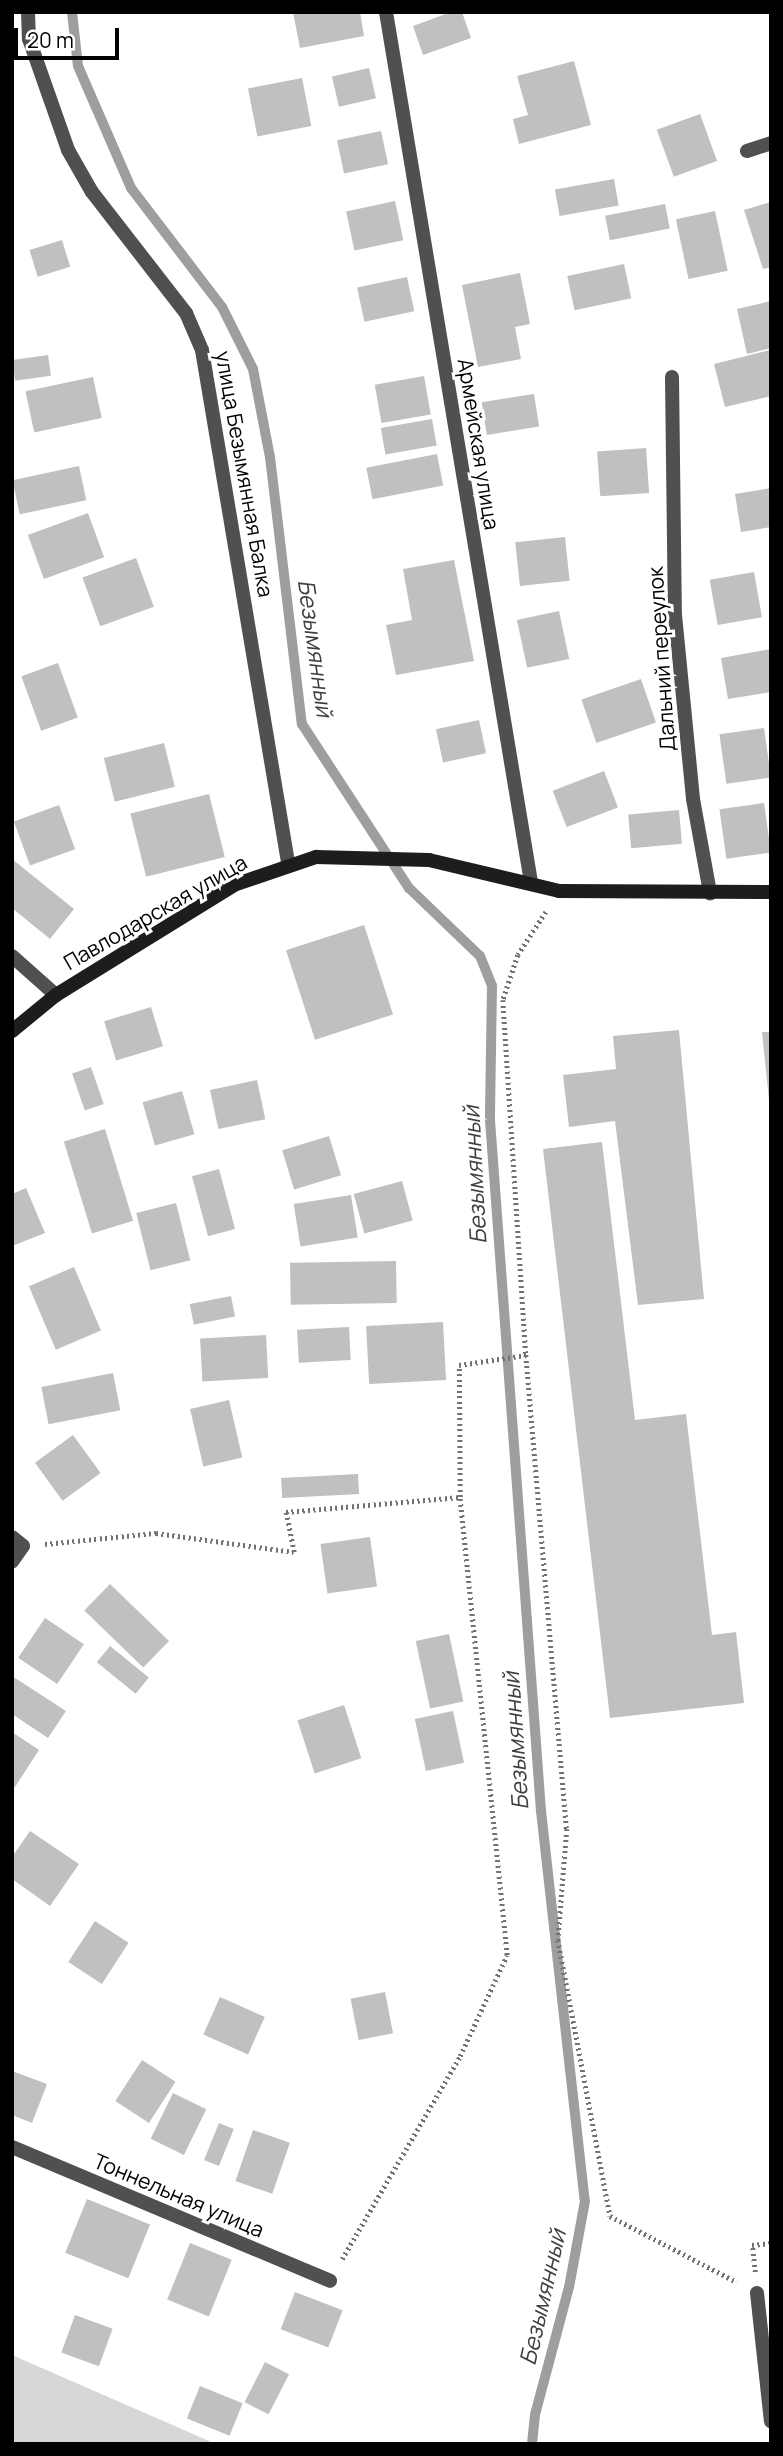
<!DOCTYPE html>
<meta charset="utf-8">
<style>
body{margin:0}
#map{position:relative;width:783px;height:2456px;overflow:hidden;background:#fff;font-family:Manrope,sans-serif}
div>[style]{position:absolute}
.green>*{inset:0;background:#d7d7d7}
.stream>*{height:10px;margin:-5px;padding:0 5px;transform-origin:5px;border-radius:5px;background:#9e9e9e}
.building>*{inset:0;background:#c0c0c0;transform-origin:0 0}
.path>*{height:4.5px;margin-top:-2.25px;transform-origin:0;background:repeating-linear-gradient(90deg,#727272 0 2px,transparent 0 5.5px)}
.service>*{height:14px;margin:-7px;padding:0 7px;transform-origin:7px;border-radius:7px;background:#505050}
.minor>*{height:14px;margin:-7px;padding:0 7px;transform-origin:7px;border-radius:7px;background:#505050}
.secondary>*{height:14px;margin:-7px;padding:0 7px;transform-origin:7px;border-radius:7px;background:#1d1d1d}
span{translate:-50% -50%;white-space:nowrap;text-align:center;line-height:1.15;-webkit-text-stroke:6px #fff;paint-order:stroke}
.street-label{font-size:21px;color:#000}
.water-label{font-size:23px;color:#3f3f3f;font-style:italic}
.frame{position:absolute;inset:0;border:14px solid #000;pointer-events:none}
.scale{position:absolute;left:14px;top:28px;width:105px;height:32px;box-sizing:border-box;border:4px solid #000;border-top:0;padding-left:9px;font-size:21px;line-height:24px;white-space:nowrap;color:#000;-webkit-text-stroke:5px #fff;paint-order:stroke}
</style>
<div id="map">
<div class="green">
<div style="clip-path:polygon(12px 2355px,216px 2444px,12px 2444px)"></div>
</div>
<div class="stream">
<div style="left:72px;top:12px;width:54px;rotate:83.7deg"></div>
<div style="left:78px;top:66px;width:133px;rotate:66.5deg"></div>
<div style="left:131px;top:188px;width:150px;rotate:52.6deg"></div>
<div style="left:222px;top:307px;width:69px;rotate:63.4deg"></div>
<div style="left:253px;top:369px;width:90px;rotate:79.1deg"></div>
<div style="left:270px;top:457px;width:269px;rotate:83.2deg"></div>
<div style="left:302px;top:724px;width:196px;rotate:56.9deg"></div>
<div style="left:409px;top:888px;width:98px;rotate:43.8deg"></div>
<div style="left:480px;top:956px;width:32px;rotate:68deg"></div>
<div style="left:492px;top:986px;width:134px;rotate:90.9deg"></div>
<div style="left:490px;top:1120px;width:693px;rotate:85.78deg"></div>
<div style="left:541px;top:1811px;width:392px;rotate:83.6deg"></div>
<div style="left:585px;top:2201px;width:87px;rotate:100.5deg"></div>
<div style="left:569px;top:2287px;width:132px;rotate:104.9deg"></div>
<div style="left:535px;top:2415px;width:29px;rotate:96deg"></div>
</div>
<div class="building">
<div style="clip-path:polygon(293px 12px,360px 12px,364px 36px,300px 48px)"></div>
<div style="clip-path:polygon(451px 12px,462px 12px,471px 38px,423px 55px,413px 26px)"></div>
<div style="clip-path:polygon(574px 61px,591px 125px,519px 144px,513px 119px,528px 115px,517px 76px)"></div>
<div style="left:369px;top:68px;width:31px;height:38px;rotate:77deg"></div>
<div style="left:302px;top:78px;width:49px;height:55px;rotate:79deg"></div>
<div style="left:700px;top:114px;width:50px;height:46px;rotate:70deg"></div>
<div style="left:381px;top:131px;width:34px;height:45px;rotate:78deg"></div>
<div style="left:614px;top:179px;width:27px;height:60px;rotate:80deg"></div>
<div style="left:395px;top:201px;width:40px;height:50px;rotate:78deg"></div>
<div style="clip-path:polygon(771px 202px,771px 267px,763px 269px,744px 210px)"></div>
<div style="left:665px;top:204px;width:25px;height:61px;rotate:79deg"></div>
<div style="left:715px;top:211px;width:61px;height:40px;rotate:78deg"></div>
<div style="left:62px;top:240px;width:28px;height:34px;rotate:73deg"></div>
<div style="left:624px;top:264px;width:35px;height:58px;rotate:78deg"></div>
<div style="clip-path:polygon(520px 273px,530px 324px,515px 327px,521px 359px,478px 367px,462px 285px)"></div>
<div style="left:407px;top:277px;width:35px;height:51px;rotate:78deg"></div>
<div style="clip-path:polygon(771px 301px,771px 348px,747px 354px,737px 309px)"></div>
<div style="clip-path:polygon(770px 350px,771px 396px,725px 407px,714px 364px)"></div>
<div style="left:48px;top:355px;width:21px;height:36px;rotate:82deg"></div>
<div style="left:424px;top:376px;width:39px;height:50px;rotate:80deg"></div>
<div style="left:93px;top:377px;width:42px;height:69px;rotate:78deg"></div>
<div style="left:534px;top:394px;width:33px;height:53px;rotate:81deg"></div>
<div style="left:432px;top:419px;width:27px;height:52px;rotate:80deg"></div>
<div style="left:646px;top:448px;width:45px;height:49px;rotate:86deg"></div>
<div style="left:437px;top:454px;width:32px;height:72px;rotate:79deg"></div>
<div style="left:79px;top:466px;width:35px;height:68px;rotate:78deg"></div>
<div style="clip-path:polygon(771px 488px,771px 527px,741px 532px,735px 494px)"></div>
<div style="left:88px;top:513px;width:47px;height:64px;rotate:70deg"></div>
<div style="left:565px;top:537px;width:44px;height:50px;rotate:84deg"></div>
<div style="left:136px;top:558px;width:52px;height:57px;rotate:70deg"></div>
<div style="clip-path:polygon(454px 560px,474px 661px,396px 675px,386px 625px,412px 620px,403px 569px)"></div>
<div style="left:754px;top:572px;width:46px;height:45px;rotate:80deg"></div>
<div style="left:559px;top:611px;width:49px;height:43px;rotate:78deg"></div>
<div style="clip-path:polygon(771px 649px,771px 692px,728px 699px,721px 658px)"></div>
<div style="left:58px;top:663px;width:58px;height:39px;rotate:70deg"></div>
<div style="left:641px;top:679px;width:46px;height:63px;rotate:71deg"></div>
<div style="left:479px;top:720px;width:34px;height:44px;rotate:78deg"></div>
<div style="left:764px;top:728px;width:50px;height:45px;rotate:82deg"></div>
<div style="left:164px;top:743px;width:45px;height:62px;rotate:76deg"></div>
<div style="left:604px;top:771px;width:39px;height:55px;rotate:69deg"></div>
<div style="left:209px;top:794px;width:65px;height:81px;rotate:76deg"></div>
<div style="left:764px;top:803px;width:50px;height:45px;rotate:82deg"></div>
<div style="left:59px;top:805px;width:47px;height:48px;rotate:70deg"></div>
<div style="left:679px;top:810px;width:34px;height:51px;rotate:85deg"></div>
<div style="clip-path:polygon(12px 859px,74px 909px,50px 939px,12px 908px)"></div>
<div style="left:364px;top:925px;width:94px;height:82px;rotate:72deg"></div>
<div style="left:151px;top:1007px;width:41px;height:49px;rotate:73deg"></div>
<div style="clip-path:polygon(679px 1030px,704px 1299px,638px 1305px,615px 1121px,569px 1127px,563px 1075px,616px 1069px,613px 1036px)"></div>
<div style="clip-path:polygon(762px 1032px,771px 1032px,771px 1100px,769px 1100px)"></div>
<div style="left:91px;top:1067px;width:39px;height:20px;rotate:71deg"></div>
<div style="left:257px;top:1080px;width:40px;height:48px;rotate:78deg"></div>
<div style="left:182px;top:1091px;width:45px;height:41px;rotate:74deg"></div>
<div style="left:105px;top:1129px;width:96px;height:43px;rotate:73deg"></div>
<div style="left:329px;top:1136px;width:41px;height:49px;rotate:73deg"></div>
<div style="clip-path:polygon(602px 1142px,635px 1420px,686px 1414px,712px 1635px,736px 1632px,744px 1703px,610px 1718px,543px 1149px)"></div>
<div style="left:219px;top:1169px;width:62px;height:28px;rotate:75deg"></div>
<div style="left:402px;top:1181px;width:41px;height:50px;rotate:75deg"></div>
<div style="clip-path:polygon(26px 1188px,45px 1233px,12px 1246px,12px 1194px)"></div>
<div style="left:351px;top:1195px;width:43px;height:58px;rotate:81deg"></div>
<div style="left:176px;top:1203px;width:59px;height:41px;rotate:76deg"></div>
<div style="left:396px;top:1261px;width:42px;height:106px;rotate:89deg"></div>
<div style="left:74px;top:1267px;width:69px;height:49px;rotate:67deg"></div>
<div style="left:231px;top:1296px;width:21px;height:42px;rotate:79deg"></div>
<div style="left:443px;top:1322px;width:58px;height:77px;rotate:87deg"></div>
<div style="left:349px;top:1327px;width:33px;height:52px;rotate:87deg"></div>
<div style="left:266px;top:1335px;width:43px;height:66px;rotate:87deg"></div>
<div style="left:113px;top:1373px;width:38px;height:73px;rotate:79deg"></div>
<div style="left:229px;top:1400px;width:59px;height:40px;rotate:77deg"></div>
<div style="left:73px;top:1435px;width:47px;height:47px;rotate:54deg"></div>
<div style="left:358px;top:1474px;width:20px;height:77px;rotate:87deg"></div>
<div style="left:370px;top:1537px;width:50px;height:50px;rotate:82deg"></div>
<div style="left:110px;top:1584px;width:82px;height:37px;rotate:44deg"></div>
<div style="left:45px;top:1618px;width:47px;height:48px;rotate:34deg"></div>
<div style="left:449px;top:1634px;width:69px;height:34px;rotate:78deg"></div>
<div style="left:110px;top:1646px;width:50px;height:21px;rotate:39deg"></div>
<div style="clip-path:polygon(12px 1676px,66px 1711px,48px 1738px,12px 1714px)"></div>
<div style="left:344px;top:1705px;width:56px;height:49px;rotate:72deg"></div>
<div style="left:453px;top:1711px;width:53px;height:39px;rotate:78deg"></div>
<div style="clip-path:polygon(12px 1732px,39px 1750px,15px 1787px,12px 1785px)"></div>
<div style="clip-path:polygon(30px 1831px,79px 1864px,50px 1906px,12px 1879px,12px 1857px)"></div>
<div style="left:95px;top:1921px;width:40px;height:49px;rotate:33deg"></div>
<div style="left:385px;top:1992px;width:42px;height:35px;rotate:79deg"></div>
<div style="left:220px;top:1997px;width:49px;height:41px;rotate:24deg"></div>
<div style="left:142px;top:2060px;width:40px;height:49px;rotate:33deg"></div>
<div style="clip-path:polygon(12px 2071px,47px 2084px,32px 2123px,12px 2115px)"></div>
<div style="left:173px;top:2093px;width:37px;height:51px;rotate:26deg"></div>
<div style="left:219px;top:2123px;width:16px;height:40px;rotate:22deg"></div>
<div style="left:253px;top:2130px;width:39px;height:54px;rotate:19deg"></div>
<div style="left:87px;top:2199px;width:68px;height:58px;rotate:22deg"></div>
<div style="left:190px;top:2243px;width:45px;height:61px;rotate:22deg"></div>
<div style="left:295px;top:2292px;width:51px;height:40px;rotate:21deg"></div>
<div style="left:75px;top:2315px;width:40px;height:40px;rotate:20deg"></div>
<div style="left:265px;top:2362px;width:27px;height:45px;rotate:27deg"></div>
<div style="left:200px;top:2386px;width:46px;height:35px;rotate:22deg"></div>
</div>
<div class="path">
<div style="left:546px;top:912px;width:51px;rotate:123.1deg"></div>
<div style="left:518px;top:955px;width:47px;rotate:108.4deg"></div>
<div style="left:503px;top:1000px;width:356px;rotate:86.3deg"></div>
<div style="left:526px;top:1355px;width:476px;rotate:85.1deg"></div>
<div style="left:567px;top:1829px;width:111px;rotate:94.6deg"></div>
<div style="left:558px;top:1940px;width:281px;rotate:79.3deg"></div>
<div style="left:610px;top:2216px;width:143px;rotate:27.5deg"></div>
<div style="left:45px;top:1544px;width:112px;rotate:-5.7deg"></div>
<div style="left:156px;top:1533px;width:139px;rotate:7.8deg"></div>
<div style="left:294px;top:1552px;width:41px;rotate:-101.3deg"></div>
<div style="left:286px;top:1512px;width:175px;rotate:-4.9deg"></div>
<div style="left:342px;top:2259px;width:235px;rotate:-59.8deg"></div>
<div style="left:460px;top:2056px;width:111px;rotate:-65deg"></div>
<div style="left:507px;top:1955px;width:460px;rotate:-95.9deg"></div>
<div style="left:460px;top:1497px;width:132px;rotate:-90.4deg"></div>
<div style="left:459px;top:1365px;width:68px;rotate:-8.5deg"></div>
<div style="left:755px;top:2272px;width:27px;rotate:-96deg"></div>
<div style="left:752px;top:2245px;width:19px;rotate:-6deg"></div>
</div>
<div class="service">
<div style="left:757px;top:2293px;width:129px;rotate:83.8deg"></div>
</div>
<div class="minor">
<div style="left:28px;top:12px;width:27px;rotate:88deg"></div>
<div style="left:29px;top:39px;width:118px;rotate:70.6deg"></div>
<div style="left:68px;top:150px;width:48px;rotate:60.3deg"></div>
<div style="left:92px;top:192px;width:153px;rotate:52.2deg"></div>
<div style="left:186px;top:313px;width:40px;rotate:66.6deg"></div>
<div style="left:202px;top:350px;width:519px;rotate:80.47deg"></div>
<div style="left:386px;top:12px;width:882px;rotate:80.54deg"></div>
<div style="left:747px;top:151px;width:25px;rotate:-18deg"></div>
<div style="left:672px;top:377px;width:238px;rotate:89.3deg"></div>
<div style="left:675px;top:615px;width:185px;rotate:84.4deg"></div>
<div style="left:693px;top:799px;width:96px;rotate:79.7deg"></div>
<div style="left:12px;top:956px;width:59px;rotate:41.6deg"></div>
<div style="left:12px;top:1537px;width:14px;rotate:39deg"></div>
<div style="left:23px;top:1546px;width:19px;rotate:125deg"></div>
<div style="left:12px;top:2147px;width:345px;rotate:22.8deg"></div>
</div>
<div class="secondary">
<div style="left:12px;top:1031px;width:57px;rotate:-39.3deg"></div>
<div style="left:56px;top:995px;width:209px;rotate:-31.7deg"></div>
<div style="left:234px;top:885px;width:87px;rotate:-18.9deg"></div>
<div style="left:316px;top:857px;width:113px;rotate:1.5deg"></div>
<div style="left:429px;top:860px;width:134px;rotate:13.4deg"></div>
<div style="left:559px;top:891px;width:212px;rotate:0.3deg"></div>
</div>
<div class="street-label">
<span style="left:479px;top:444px;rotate:81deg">Армейская улица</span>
<span style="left:245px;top:474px;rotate:80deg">улица Безымянная Балка</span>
<span style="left:661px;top:659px;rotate:-94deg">Дальний переулок</span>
<span style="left:155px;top:912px;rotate:-30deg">Павлодарская улица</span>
<span style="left:179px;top:2195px;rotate:23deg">Тоннельная улица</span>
</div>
<div class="water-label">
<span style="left:316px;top:648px;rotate:82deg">Безымянный</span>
<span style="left:474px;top:1175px;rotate:-93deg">Безымянный</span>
<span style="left:515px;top:1741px;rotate:-94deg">Безымянный</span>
<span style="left:542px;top:2297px;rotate:-77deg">Безымянный</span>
</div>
<div class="frame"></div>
<div class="scale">20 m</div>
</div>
